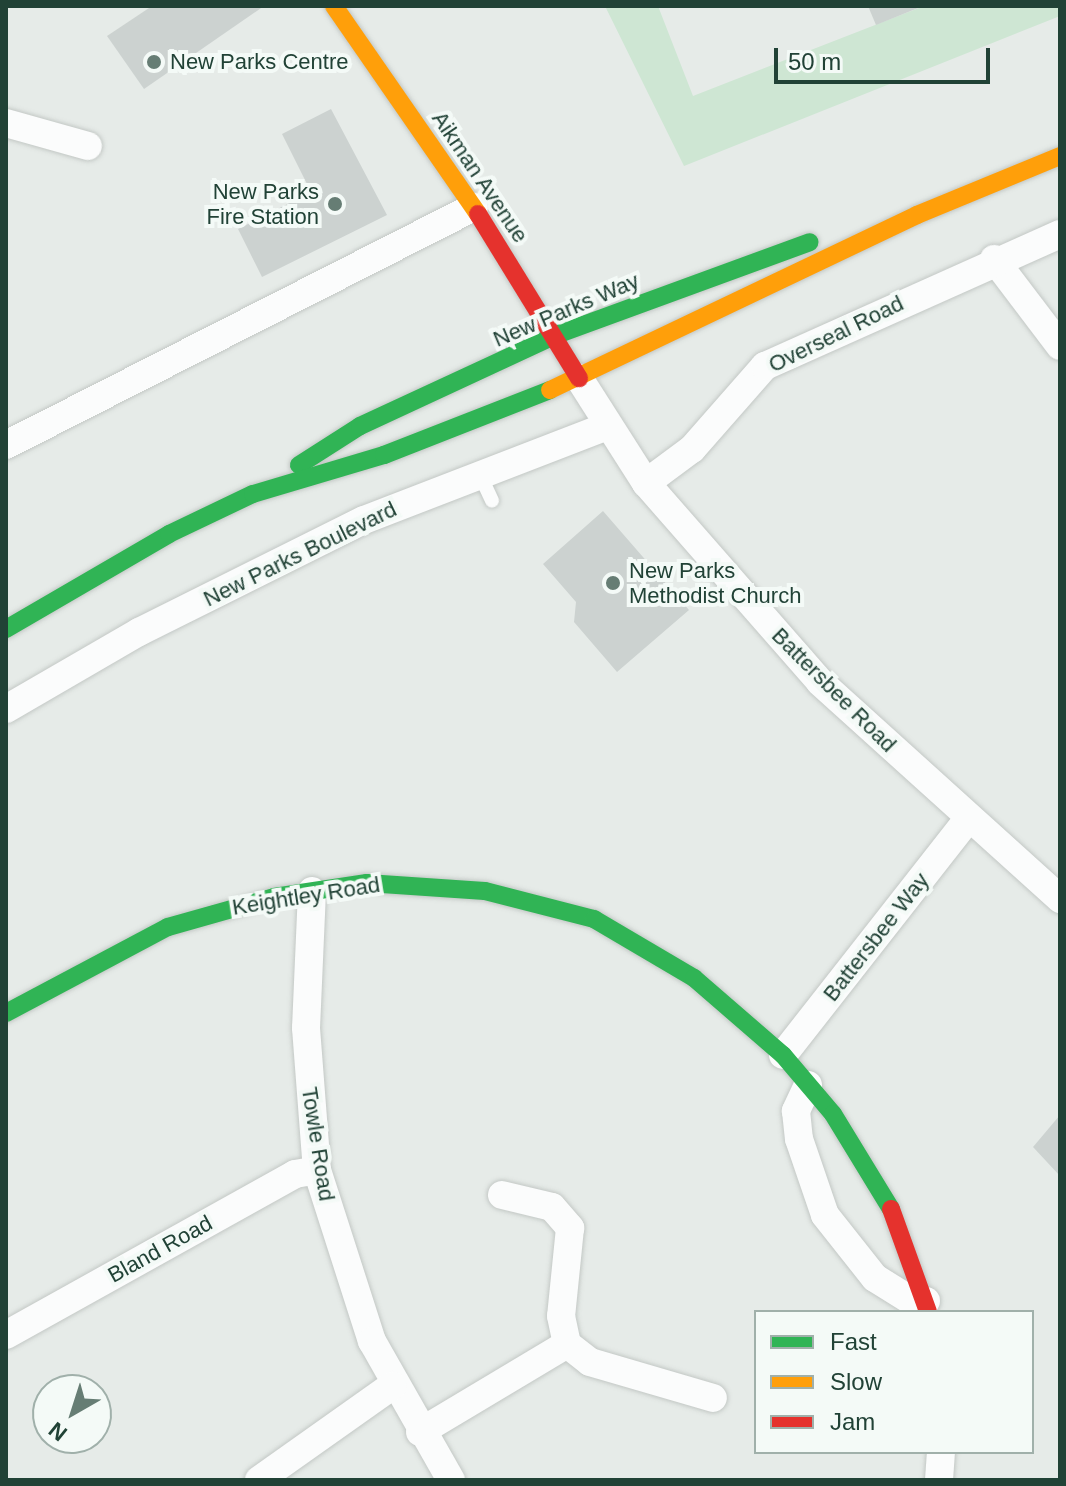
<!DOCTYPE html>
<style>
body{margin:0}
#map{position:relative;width:1066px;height:1486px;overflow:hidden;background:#e6ebe8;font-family:Helvetica,sans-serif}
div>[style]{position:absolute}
.green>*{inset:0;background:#cee6d3}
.building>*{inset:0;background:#ccd2d0}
.roads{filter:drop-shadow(0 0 2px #c3c8c5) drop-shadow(0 0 2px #c3c8c5)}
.lane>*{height:14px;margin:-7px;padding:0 7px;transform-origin:7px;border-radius:7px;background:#fbfcfc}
.street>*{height:28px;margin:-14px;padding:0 14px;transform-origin:14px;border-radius:14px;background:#fbfcfc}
.fast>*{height:18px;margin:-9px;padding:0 9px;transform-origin:9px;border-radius:9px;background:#30b455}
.slow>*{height:18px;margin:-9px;padding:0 9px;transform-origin:9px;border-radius:9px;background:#ff9f0a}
.jam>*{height:18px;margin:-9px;padding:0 9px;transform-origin:9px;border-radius:9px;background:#e5322d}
.dots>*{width:22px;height:22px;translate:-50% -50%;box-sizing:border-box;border:4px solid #f4faf7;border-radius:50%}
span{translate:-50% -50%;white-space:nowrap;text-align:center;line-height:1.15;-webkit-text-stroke:8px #f4faf7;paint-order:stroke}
.poi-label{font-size:22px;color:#214236}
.left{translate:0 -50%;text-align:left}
.right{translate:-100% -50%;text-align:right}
.street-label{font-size:22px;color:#214236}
.frame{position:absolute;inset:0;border:8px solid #214236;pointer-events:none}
.legend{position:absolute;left:754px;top:1310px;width:280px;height:144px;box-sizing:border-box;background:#f4faf7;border:2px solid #a0b0aa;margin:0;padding:10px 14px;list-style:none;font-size:24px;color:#214236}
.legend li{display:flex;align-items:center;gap:16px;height:40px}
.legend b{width:40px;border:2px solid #a0b0aa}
.north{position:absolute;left:32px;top:1374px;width:80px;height:80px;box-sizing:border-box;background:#f4faf7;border:2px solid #a0b0aa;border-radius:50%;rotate:219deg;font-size:22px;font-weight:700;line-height:32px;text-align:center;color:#214236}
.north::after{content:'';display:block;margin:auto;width:28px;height:36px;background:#667d74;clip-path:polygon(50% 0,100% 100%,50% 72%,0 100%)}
.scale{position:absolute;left:774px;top:48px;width:216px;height:36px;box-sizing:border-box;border:4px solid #214236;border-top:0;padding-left:10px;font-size:24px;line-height:28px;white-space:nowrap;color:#214236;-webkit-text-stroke:6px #f4faf7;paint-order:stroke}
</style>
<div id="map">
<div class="green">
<div style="clip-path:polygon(605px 6px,658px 6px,693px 96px,924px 6px,1060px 6px,1060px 16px,684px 166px)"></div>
</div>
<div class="building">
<div style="clip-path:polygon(152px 6px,264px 6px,144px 89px,107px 36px)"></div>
<div style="clip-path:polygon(868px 6px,923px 6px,876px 25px)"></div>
<div style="clip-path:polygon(331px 109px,387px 215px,262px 277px,238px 229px,311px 192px,282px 134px)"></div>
<div style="clip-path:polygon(603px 511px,689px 610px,617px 672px,574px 622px,576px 602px,543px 564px)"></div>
<div style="clip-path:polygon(1060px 1115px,1060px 1176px,1033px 1147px)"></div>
</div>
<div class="roads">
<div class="lane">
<div style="left:481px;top:477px;width:26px;rotate:65deg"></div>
</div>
<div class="street">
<div style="left:6px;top:123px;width:85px;rotate:15.7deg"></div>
<div style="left:994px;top:259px;width:109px;rotate:52.8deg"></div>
<div style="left:579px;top:378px;width:125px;rotate:57.5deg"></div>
<div style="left:646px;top:483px;width:264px;rotate:48.8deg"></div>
<div style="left:820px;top:682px;width:324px;rotate:42.1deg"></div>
<div style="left:6px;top:445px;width:525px;rotate:-26.96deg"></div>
<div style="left:646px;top:483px;width:57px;rotate:-36.5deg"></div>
<div style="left:692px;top:449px;width:111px;rotate:-48.7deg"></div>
<div style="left:765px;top:366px;width:323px;rotate:-24.1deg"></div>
<div style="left:6px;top:709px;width:154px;rotate:-30.1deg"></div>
<div style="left:139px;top:632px;width:251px;rotate:-26.5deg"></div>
<div style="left:364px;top:520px;width:261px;rotate:-21.1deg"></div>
<div style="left:312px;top:891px;width:137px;rotate:92.5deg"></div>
<div style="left:306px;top:1028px;width:142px;rotate:85.6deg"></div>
<div style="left:317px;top:1170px;width:180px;rotate:72.2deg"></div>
<div style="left:372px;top:1341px;width:160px;rotate:60.4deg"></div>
<div style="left:783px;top:1055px;width:301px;rotate:-51.9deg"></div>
<div style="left:808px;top:1085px;width:29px;rotate:115deg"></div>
<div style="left:796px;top:1111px;width:28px;rotate:84deg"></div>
<div style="left:799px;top:1139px;width:80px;rotate:71.1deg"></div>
<div style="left:825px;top:1215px;width:80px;rotate:51.6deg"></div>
<div style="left:875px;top:1278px;width:44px;rotate:31.9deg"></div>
<div style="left:912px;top:1301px;width:14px"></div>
<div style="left:502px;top:1195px;width:51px;rotate:13.5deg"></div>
<div style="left:552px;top:1207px;width:28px;rotate:49deg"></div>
<div style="left:570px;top:1228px;width:88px;rotate:95.8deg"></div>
<div style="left:561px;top:1316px;width:29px;rotate:78deg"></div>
<div style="left:6px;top:1335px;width:331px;rotate:-29.1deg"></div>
<div style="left:295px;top:1174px;width:22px;rotate:-10deg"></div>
<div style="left:567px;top:1344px;width:29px;rotate:38deg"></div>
<div style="left:590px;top:1362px;width:128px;rotate:16.3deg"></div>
<div style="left:420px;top:1432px;width:171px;rotate:-30.9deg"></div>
<div style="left:259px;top:1480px;width:163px;rotate:-35.3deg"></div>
<div style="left:939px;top:1480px;width:28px;rotate:-86deg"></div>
</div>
<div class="fast">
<div style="left:299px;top:465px;width:72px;rotate:-32.6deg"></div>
<div style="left:360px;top:426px;width:216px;rotate:-24.9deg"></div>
<div style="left:556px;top:335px;width:270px;rotate:-20.1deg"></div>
<div style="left:6px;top:629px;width:189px;rotate:-30.2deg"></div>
<div style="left:169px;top:534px;width:93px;rotate:-25.5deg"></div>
<div style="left:253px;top:494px;width:137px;rotate:-16.6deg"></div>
<div style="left:384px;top:455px;width:178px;rotate:-21.4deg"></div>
<div style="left:6px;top:1013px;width:183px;rotate:-28deg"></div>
<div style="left:168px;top:927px;width:110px;rotate:-15.8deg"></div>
<div style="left:274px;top:897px;width:94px;rotate:-8.6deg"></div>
<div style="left:367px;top:883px;width:118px;rotate:3.9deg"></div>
<div style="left:485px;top:891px;width:113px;rotate:14.4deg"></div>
<div style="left:594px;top:919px;width:116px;rotate:30.5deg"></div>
<div style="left:694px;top:978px;width:118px;rotate:40.9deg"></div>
<div style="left:783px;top:1055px;width:77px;rotate:49.7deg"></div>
<div style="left:833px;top:1114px;width:111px;rotate:58.6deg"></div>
</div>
<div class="slow">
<div style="left:334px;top:6px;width:253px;rotate:55.3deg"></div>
<div style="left:550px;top:390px;width:407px;rotate:-25.5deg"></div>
<div style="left:917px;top:215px;width:155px;rotate:-22.4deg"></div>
</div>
<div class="jam">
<div style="left:478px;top:214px;width:193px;rotate:58.4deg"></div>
<div style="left:891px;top:1209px;width:109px;rotate:70.2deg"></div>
</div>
</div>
<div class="dots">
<div style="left:154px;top:62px;background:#667d74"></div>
<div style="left:335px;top:204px;background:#667d74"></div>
<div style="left:613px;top:583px;background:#667d74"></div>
</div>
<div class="poi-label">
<span class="left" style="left:170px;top:62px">New Parks Centre</span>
<span class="right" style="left:319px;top:204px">New Parks<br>Fire Station</span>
<span class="left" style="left:629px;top:583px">New Parks<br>Methodist Church</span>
</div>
<div class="street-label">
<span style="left:480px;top:177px;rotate:56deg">Aikman Avenue</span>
<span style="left:566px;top:310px;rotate:-23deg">New Parks Way</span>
<span style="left:836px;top:334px;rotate:-26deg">Overseal Road</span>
<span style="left:300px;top:554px;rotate:-26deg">New Parks Boulevard</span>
<span style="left:834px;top:690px;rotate:45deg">Battersbee Road</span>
<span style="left:306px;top:896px;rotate:-9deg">Keightley Road</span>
<span style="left:876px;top:937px;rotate:-52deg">Battersbee Way</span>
<span style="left:318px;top:1144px;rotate:81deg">Towle Road</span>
<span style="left:160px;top:1249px;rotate:-29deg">Bland Road</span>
</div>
<div class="frame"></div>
<ul class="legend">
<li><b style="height:10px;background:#30b455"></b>Fast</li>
<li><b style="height:10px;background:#ff9f0a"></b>Slow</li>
<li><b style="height:10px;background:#e5322d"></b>Jam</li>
</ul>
<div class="north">N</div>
<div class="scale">50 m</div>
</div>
